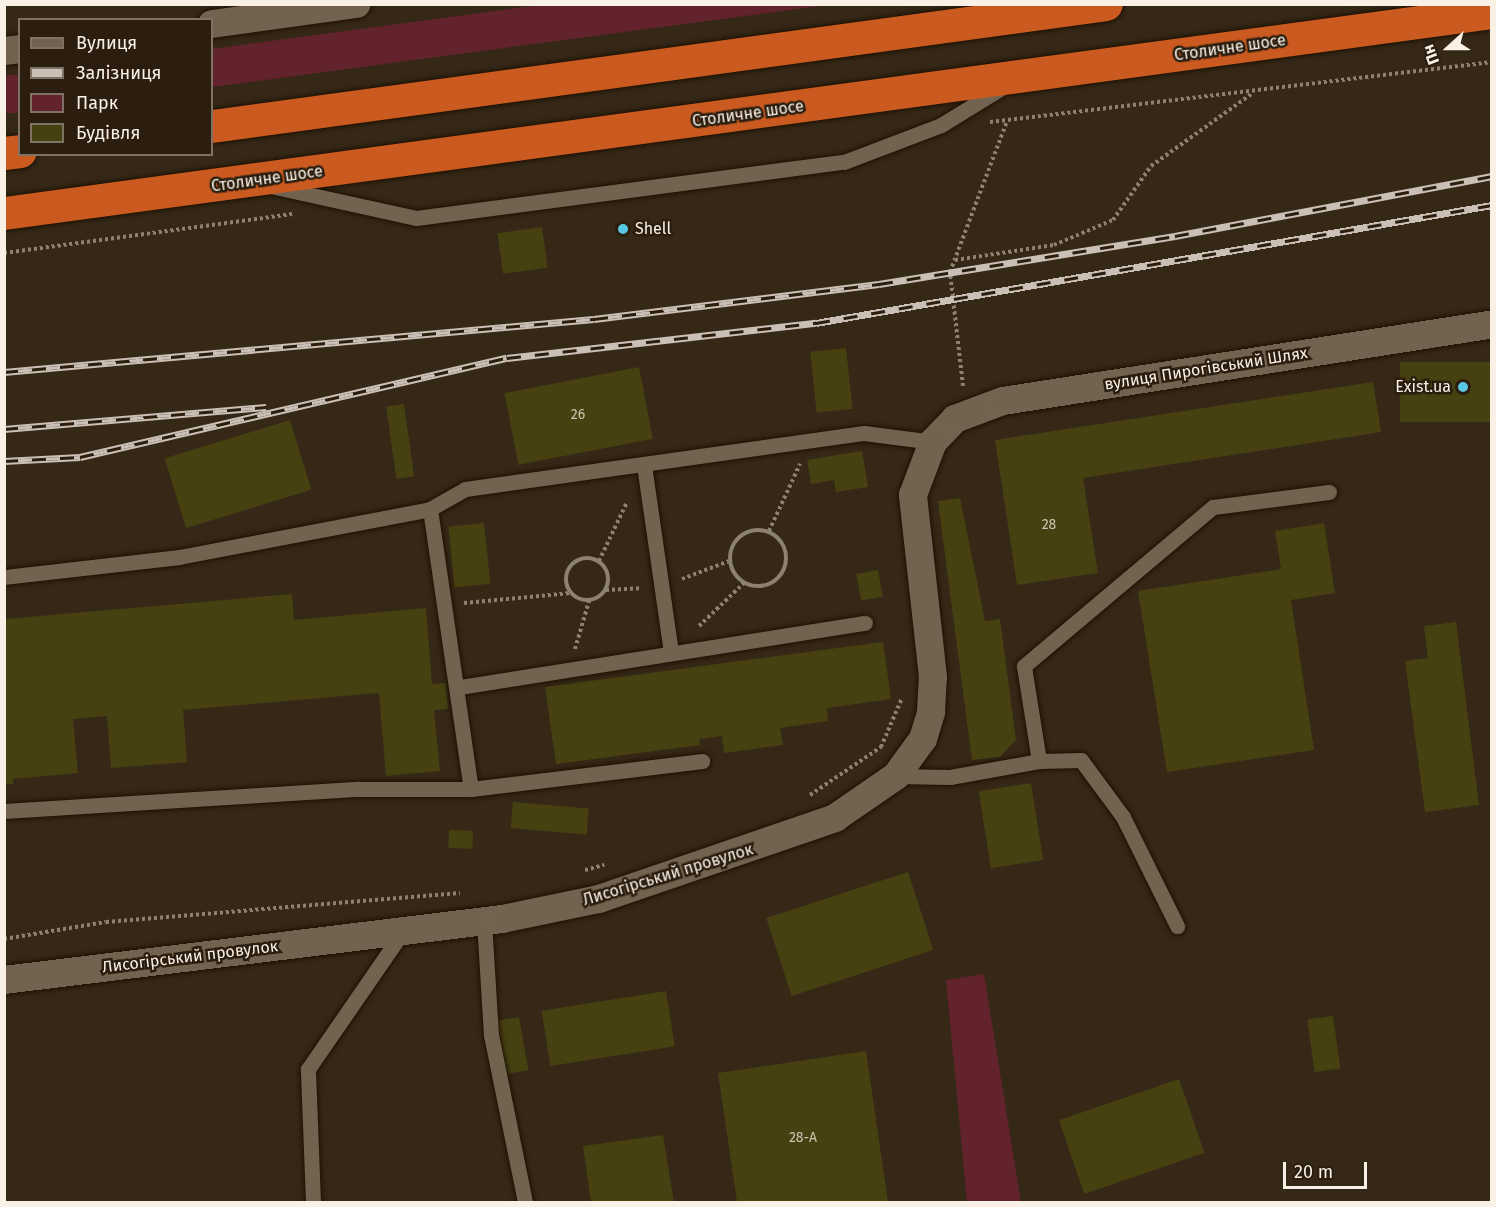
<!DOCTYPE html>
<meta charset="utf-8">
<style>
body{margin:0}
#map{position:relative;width:1496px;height:1207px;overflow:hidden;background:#352817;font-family:"Fira Sans",sans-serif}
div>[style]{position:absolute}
.green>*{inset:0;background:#63232c;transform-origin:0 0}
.building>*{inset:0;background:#474112;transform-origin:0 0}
.path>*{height:4px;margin-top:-2px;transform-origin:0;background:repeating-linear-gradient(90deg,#8c8173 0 3px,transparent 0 6px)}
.path>.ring{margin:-2px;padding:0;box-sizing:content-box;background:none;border:4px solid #8c8173;border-radius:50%}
.roads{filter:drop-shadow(0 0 2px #1d1102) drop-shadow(0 0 2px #1d1102)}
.lane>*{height:15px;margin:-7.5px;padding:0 7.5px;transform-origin:7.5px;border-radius:7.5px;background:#726350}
.street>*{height:28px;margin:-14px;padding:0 14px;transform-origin:14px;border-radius:14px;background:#726350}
.highway>*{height:33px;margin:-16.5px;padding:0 16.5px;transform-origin:16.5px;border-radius:16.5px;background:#cb5a20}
.rail>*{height:7px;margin-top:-3.5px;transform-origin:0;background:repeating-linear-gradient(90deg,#2b1e0e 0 14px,#cac0b5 0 28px);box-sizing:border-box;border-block:2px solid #cac0b5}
.dots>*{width:16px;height:16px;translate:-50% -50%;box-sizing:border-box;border:3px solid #2b1e0e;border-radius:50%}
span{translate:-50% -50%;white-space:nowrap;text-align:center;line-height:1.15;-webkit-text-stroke:5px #2b1e0e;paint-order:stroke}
.number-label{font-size:14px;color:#ccc4b1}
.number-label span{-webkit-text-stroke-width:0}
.street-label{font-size:16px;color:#f9f0e6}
.poi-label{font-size:16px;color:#f9f0e6}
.left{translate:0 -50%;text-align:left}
.right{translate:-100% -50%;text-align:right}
.frame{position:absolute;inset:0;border:6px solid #f9f0e6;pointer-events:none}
.legend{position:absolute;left:18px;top:18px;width:195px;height:138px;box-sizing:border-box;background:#2b1e0e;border:2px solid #7d7264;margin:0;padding:8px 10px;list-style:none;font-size:18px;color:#f9f0e6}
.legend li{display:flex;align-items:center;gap:12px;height:30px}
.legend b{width:30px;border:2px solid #7d7264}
.north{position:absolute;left:1418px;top:18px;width:60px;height:60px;-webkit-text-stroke:4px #2b1e0e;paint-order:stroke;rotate:249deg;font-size:16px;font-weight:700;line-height:24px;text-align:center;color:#f9f0e6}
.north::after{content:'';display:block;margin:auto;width:21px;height:27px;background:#f9f0e6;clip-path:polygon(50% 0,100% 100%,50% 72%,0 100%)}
.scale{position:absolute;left:1283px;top:1162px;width:84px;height:27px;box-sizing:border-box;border:3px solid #f9f0e6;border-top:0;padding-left:8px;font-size:18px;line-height:21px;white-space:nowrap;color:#f9f0e6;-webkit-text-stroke:4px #2b1e0e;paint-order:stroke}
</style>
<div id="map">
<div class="green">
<div style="clip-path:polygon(540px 5px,827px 5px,212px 87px,212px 49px)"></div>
<div style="left:19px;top:75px;width:38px;height:14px;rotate:90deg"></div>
<div style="clip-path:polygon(984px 974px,1021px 1202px,967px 1202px,946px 980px)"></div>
</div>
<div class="building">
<div style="left:542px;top:227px;width:41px;height:45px;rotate:82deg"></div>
<div style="left:846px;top:348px;width:61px;height:36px;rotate:84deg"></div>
<div style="left:1492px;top:362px;width:60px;height:92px;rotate:90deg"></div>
<div style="left:639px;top:367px;width:73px;height:137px;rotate:79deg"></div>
<div style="clip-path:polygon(1373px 382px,1381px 432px,1083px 478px,1098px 573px,1017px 585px,995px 440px)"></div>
<div style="left:404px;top:404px;width:73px;height:18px;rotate:82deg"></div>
<div style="left:290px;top:420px;width:73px;height:131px;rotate:73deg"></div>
<div style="clip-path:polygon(862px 451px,868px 487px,836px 492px,834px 480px,811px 484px,807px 460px)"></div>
<div style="clip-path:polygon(960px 498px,985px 621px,1000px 619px,1016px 740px,1000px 757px,972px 760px,938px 501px)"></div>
<div style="left:484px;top:523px;width:61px;height:36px;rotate:84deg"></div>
<div style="clip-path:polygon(1324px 523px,1335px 593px,1291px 600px,1314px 750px,1167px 772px,1138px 591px,1281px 569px,1275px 531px)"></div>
<div style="left:878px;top:570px;width:27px;height:22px;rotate:80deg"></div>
<div style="clip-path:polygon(292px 594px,294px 620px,426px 608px,432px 684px,446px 683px,448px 709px,434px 710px,440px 771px,386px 776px,379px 693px,183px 710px,187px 762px,111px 768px,107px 716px,73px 719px,78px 773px,13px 779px,13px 784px,5px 784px,5px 619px)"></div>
<div style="clip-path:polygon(1456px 622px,1479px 805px,1425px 812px,1405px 661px,1428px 658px,1424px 626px)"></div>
<div style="clip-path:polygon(883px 642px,891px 699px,827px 708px,828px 721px,780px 728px,783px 745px,724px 753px,722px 736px,699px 739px,700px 745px,556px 764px,545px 687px)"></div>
<div style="left:1031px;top:783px;width:78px;height:53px;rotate:81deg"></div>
<div style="left:513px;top:802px;width:76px;height:26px;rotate:5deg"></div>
<div style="left:449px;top:830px;width:24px;height:18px;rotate:2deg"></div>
<div style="left:908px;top:872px;width:82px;height:149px;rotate:72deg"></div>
<div style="left:666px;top:991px;width:56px;height:126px;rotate:81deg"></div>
<div style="left:1333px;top:1016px;width:53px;height:26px;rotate:82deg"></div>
<div style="left:519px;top:1017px;width:54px;height:25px;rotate:80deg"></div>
<div style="clip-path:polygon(866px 1051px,888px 1202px,737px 1202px,718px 1073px)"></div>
<div style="left:1179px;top:1079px;width:78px;height:127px;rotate:71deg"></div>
<div style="clip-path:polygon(663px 1135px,674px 1202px,591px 1202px,583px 1146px)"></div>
</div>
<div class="path">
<div style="left:990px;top:122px;width:506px;rotate:-6.82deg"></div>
<div style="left:4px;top:253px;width:291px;rotate:-7.7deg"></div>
<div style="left:955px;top:260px;width:100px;rotate:-8.6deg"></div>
<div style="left:1054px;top:245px;width:64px;rotate:-23deg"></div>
<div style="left:1113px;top:220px;width:66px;rotate:-54.9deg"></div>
<div style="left:1151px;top:166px;width:125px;rotate:-35.6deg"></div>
<div style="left:963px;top:386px;width:115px;rotate:-96.5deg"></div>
<div style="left:950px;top:272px;width:161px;rotate:-69.3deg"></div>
<div class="ring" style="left:730px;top:530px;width:52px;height:52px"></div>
<div style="left:769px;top:531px;width:74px;rotate:-65.2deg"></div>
<div class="ring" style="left:566px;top:558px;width:38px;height:38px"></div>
<div style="left:599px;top:561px;width:65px;rotate:-64.6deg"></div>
<div style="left:682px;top:579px;width:50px;rotate:-21deg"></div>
<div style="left:606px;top:590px;width:34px;rotate:-3deg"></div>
<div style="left:464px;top:603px;width:107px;rotate:-5.3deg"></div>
<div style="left:699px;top:626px;width:62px;rotate:-43.7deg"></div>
<div style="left:575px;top:649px;width:50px;rotate:-73.7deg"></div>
<div style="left:810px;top:795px;width:86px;rotate:-34.1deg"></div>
<div style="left:881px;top:747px;width:53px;rotate:-66.8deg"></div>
<div style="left:585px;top:870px;width:20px;rotate:-15deg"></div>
<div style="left:4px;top:939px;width:103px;rotate:-9.5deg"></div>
<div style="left:106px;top:922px;width:355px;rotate:-4.7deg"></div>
</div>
<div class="roads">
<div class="lane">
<div style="left:275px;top:187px;width:144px;rotate:12.4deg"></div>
<div style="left:416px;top:218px;width:432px;rotate:-7.5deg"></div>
<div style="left:844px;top:162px;width:104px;rotate:-20.9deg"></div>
<div style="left:941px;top:125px;width:73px;rotate:-31.5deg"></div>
<div style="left:644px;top:465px;width:190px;rotate:81.8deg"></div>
<div style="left:430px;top:509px;width:283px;rotate:81.7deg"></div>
<div style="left:471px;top:789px;width:233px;rotate:-6.9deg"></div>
<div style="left:4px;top:577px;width:176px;rotate:-6.5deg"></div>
<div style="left:179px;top:557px;width:256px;rotate:-10.8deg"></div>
<div style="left:430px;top:509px;width:40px;rotate:-29.7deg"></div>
<div style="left:465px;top:489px;width:403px;rotate:-8deg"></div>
<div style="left:864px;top:433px;width:70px;rotate:7.4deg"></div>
<div style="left:460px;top:687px;width:410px;rotate:-9deg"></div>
<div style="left:1039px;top:761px;width:96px;rotate:-99deg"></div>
<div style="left:1024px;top:666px;width:247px;rotate:-40.1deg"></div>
<div style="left:1213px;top:507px;width:117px;rotate:-7.4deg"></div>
<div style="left:896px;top:776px;width:54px;rotate:1.1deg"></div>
<div style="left:950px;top:777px;width:90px;rotate:-10.2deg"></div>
<div style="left:1039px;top:761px;width:42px;rotate:-1.4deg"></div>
<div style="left:1081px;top:760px;width:71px;rotate:53.6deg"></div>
<div style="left:1123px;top:817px;width:122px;rotate:63.6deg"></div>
<div style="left:4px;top:811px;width:355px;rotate:-3.6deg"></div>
<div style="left:358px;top:789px;width:113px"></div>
<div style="left:484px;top:921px;width:114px;rotate:86.5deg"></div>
<div style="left:491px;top:1035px;width:170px;rotate:78.5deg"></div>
<div style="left:313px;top:1202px;width:133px;rotate:-92.2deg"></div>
<div style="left:308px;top:1069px;width:169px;rotate:-55.4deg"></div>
</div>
<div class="street">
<div style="left:212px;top:24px;width:146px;rotate:-7.9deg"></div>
<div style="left:4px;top:51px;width:16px;rotate:-7deg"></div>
<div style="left:4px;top:980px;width:502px;rotate:-6.98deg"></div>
<div style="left:502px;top:919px;width:99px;rotate:-11.7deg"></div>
<div style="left:599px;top:899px;width:250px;rotate:-18.9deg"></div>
<div style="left:835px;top:818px;width:74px;rotate:-34.5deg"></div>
<div style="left:896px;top:776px;width:46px;rotate:-53.9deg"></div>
<div style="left:923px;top:739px;width:28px;rotate:-73deg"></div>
<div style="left:931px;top:712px;width:35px;rotate:-87deg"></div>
<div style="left:933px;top:677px;width:183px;rotate:-96.3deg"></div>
<div style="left:913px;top:495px;width:57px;rotate:-69.3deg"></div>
<div style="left:933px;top:442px;width:32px;rotate:-46deg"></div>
<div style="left:955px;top:419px;width:51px;rotate:-20.6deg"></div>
<div style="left:1003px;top:401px;width:495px;rotate:-8.9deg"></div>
</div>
<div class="highway">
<div style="left:212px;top:126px;width:902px;rotate:-7.77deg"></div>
<div style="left:4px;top:153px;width:16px;rotate:-7deg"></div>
<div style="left:4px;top:213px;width:1502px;rotate:-7.69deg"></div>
</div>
</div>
<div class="rail">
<div style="left:4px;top:372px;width:592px;rotate:-5.13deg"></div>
<div style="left:594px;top:319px;width:287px;rotate:-7deg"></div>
<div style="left:879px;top:284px;width:300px;rotate:-9.2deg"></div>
<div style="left:1175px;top:236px;width:323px;rotate:-10.7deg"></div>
<div style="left:4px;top:429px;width:263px;rotate:-4.8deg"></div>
<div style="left:4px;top:461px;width:76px;rotate:-3deg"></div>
<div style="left:80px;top:457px;width:438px;rotate:-13.1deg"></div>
<div style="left:507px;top:358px;width:311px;rotate:-6.5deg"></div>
<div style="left:816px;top:323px;width:686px;rotate:-9.9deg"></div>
</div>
<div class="dots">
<div style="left:623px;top:229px;background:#59c8e5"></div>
<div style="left:1463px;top:387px;background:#59c8e5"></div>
</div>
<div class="number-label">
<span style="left:578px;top:415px">26</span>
<span style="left:1049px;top:525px">28</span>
<span style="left:803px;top:1138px">28-А</span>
</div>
<div class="street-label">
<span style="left:1230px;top:48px;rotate:-8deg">Столичне шосе</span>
<span style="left:748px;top:114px;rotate:-8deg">Столичне шосе</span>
<span style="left:267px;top:179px;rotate:-8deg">Столичне шосе</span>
<span style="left:1206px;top:369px;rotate:-9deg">вулиця Пирогівський Шлях</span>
<span style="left:668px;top:875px;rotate:-17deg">Лисогірський провулок</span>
<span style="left:190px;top:957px;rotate:-7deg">Лисогірський провулок</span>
</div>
<div class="poi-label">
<span class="left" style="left:635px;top:229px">Shell</span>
<span class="right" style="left:1451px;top:387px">Exist.ua</span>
</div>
<div class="frame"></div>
<ul class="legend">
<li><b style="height:8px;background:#726350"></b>Вулиця</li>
<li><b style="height:8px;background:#cac0b5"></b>Залізниця</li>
<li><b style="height:16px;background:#63232c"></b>Парк</li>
<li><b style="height:16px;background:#474112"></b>Будівля</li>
</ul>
<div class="north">Пн</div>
<div class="scale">20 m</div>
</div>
